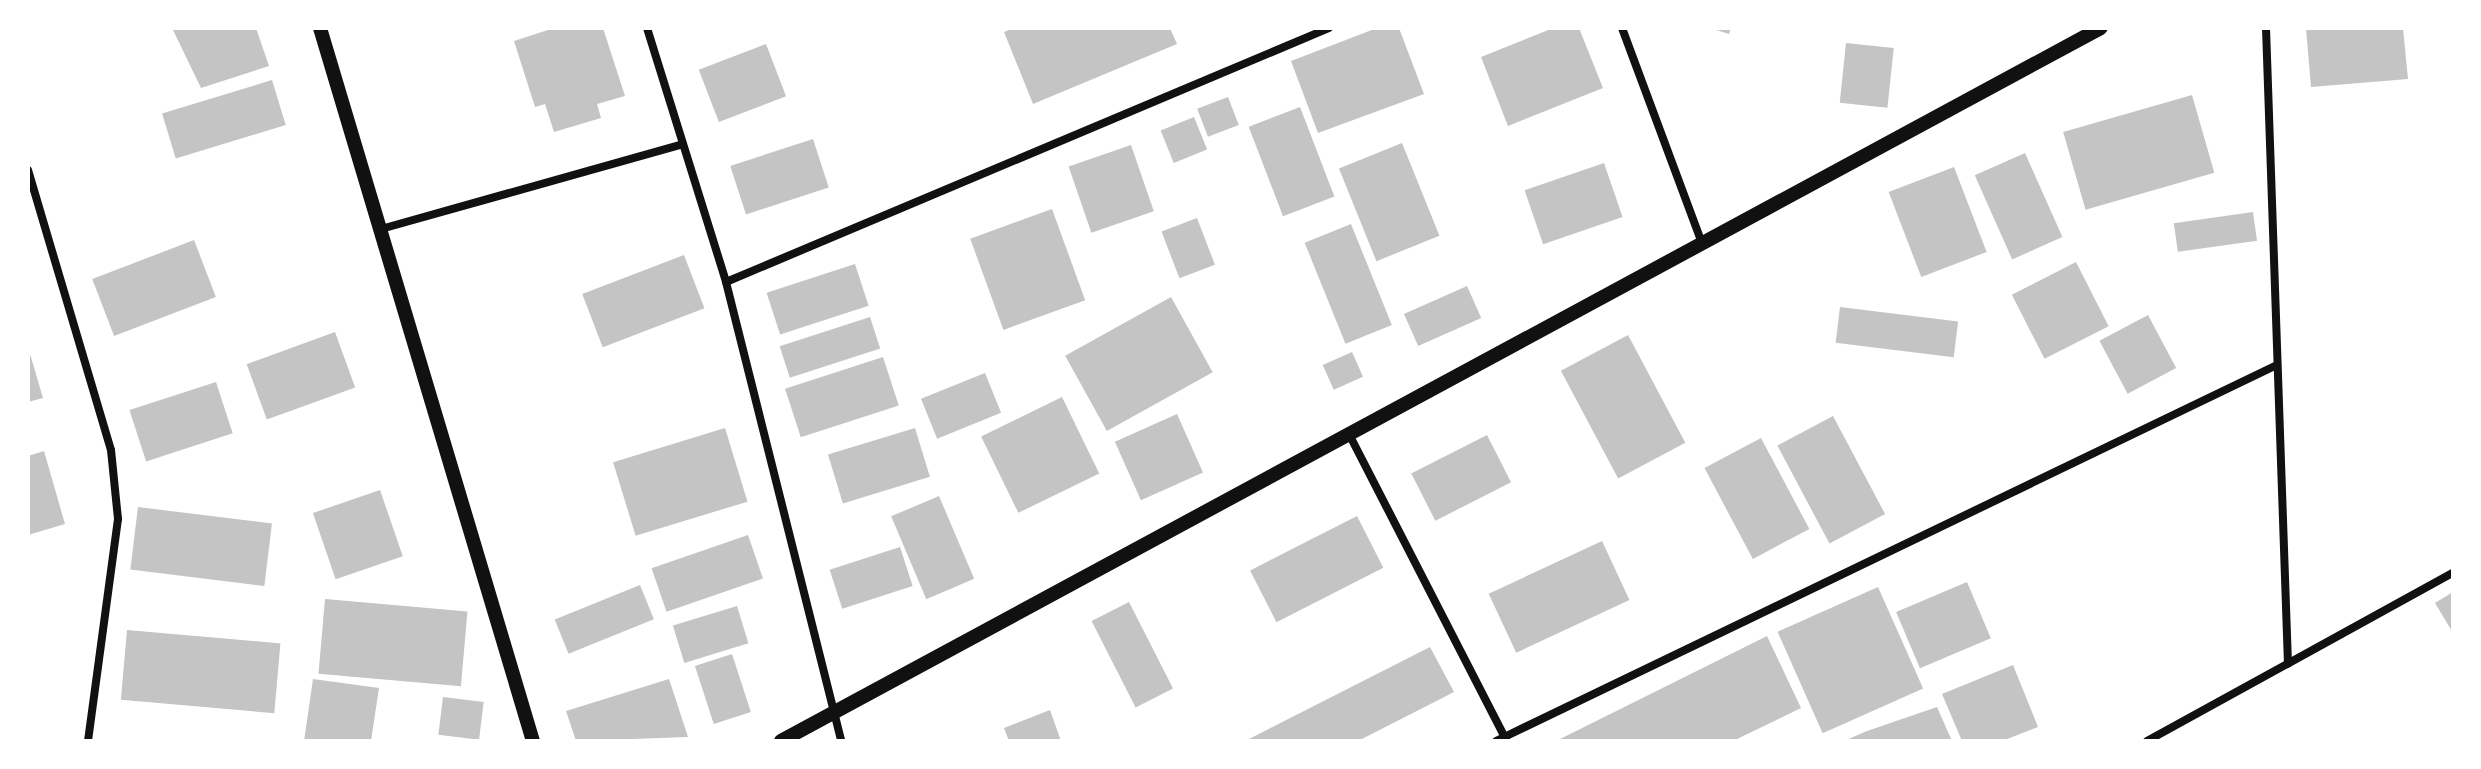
<!DOCTYPE html>
<style>
body{margin:0}
#map{position:relative;width:2481px;height:769px;overflow:hidden;background:#fff;font-family:"Alegreya Sans",sans-serif}
div>[style]{position:absolute}
.building>*{inset:0;background:#c4c4c4;transform-origin:0 0}
.minor>*{height:8px;margin:-4px;padding:0 4px;transform-origin:4px;border-radius:4px;background:#111}
.tertiary>*{height:14px;margin:-7px;padding:0 7px;transform-origin:7px;border-radius:7px;background:#111}
span{translate:-50% -50%;white-space:nowrap;text-align:center;line-height:1.15;-webkit-text-stroke:6px #fff;paint-order:stroke}
.frame{position:absolute;inset:0;border:30px solid #fff;pointer-events:none}
</style>
<div id="map">
<div class="building">
<div style="clip-path:polygon(172px 28px,256px 28px,269px 66px,201px 88px)"></div>
<div style="clip-path:polygon(554px 28px,603px 28px,625px 96px,597px 104px,601px 118px,554px 132px,545px 104px,535px 107px,514px 41px)"></div>
<div style="clip-path:polygon(1014px 28px,1170px 28px,1177px 44px,1033px 104px,1004px 32px)"></div>
<div style="clip-path:polygon(1377px 28px,1399px 28px,1424px 94px,1318px 133px,1291px 61px)"></div>
<div style="clip-path:polygon(1553px 28px,1579px 28px,1603px 88px,1508px 126px,1481px 57px)"></div>
<div style="clip-path:polygon(1710px 28px,1731px 28px,1729px 34px)"></div>
<div style="clip-path:polygon(2306px 28px,2403px 28px,2408px 79px,2311px 87px)"></div>
<div style="left:1846px;top:43px;width:48px;height:60px;rotate:6deg"></div>
<div style="left:766px;top:44px;width:56px;height:72px;rotate:69deg"></div>
<div style="left:272px;top:80px;width:47px;height:115px;rotate:73deg"></div>
<div style="left:2192px;top:95px;width:81px;height:134px;rotate:74deg"></div>
<div style="left:1228px;top:97px;width:30px;height:33px;rotate:69deg"></div>
<div style="left:1300px;top:107px;width:96px;height:55px;rotate:69deg"></div>
<div style="left:1194px;top:117px;width:35px;height:36px;rotate:68deg"></div>
<div style="left:813px;top:139px;width:51px;height:87px;rotate:72deg"></div>
<div style="left:1402px;top:143px;width:100px;height:68px;rotate:68deg"></div>
<div style="left:1131px;top:145px;width:70px;height:66px;rotate:71deg"></div>
<div style="left:2025px;top:153px;width:92px;height:55px;rotate:66deg"></div>
<div style="left:1604px;top:163px;width:57px;height:84px;rotate:71deg"></div>
<div style="left:1954px;top:167px;width:91px;height:70px;rotate:69deg"></div>
<div style="left:1052px;top:209px;width:97px;height:87px;rotate:70deg"></div>
<div style="left:2253px;top:212px;width:29px;height:80px;rotate:82deg"></div>
<div style="left:1197px;top:218px;width:50px;height:38px;rotate:69deg"></div>
<div style="left:1351px;top:224px;width:109px;height:50px;rotate:68deg"></div>
<div style="left:194px;top:240px;width:61px;height:109px;rotate:69deg"></div>
<div style="left:684px;top:255px;width:57px;height:109px;rotate:69deg"></div>
<div style="left:2076px;top:262px;width:72px;height:72px;rotate:63deg"></div>
<div style="left:855px;top:264px;width:44px;height:93px;rotate:72deg"></div>
<div style="left:1467px;top:286px;width:35px;height:69px;rotate:66deg"></div>
<div style="left:1171px;top:297px;width:86px;height:121px;rotate:61deg"></div>
<div style="left:1840px;top:307px;width:119px;height:36px;rotate:7deg"></div>
<div style="left:2148px;top:315px;width:60px;height:55px;rotate:62deg"></div>
<div style="left:870px;top:317px;width:33px;height:95px;rotate:72deg"></div>
<div style="left:335px;top:332px;width:59px;height:94px;rotate:70deg"></div>
<div style="left:1628px;top:335px;width:122px;height:76px;rotate:62deg"></div>
<div style="clip-path:polygon(28px 347px,43px 398px,28px 402px)"></div>
<div style="left:1352px;top:352px;width:27px;height:32px;rotate:66deg"></div>
<div style="left:883px;top:357px;width:51px;height:103px;rotate:72deg"></div>
<div style="left:985px;top:373px;width:43px;height:69px;rotate:68deg"></div>
<div style="left:216px;top:382px;width:54px;height:91px;rotate:72deg"></div>
<div style="left:1062px;top:397px;width:85px;height:90px;rotate:64deg"></div>
<div style="left:1177px;top:414px;width:64px;height:68px;rotate:66deg"></div>
<div style="left:1833px;top:416px;width:111px;height:63px;rotate:62deg"></div>
<div style="left:725px;top:428px;width:77px;height:117px;rotate:73deg"></div>
<div style="left:915px;top:428px;width:51px;height:91px;rotate:73deg"></div>
<div style="left:1487px;top:435px;width:53px;height:85px;rotate:63deg"></div>
<div style="left:1761px;top:438px;width:103px;height:64px;rotate:62deg"></div>
<div style="clip-path:polygon(44px 451px,65px 524px,28px 535px,28px 456px)"></div>
<div style="left:380px;top:490px;width:70px;height:71px;rotate:71deg"></div>
<div style="left:939px;top:496px;width:90px;height:52px;rotate:67deg"></div>
<div style="left:138px;top:507px;width:135px;height:63px;rotate:7deg"></div>
<div style="left:1357px;top:516px;width:58px;height:120px;rotate:63deg"></div>
<div style="left:748px;top:535px;width:46px;height:102px;rotate:71deg"></div>
<div style="left:1602px;top:541px;width:65px;height:125px;rotate:65deg"></div>
<div style="left:900px;top:547px;width:41px;height:74px;rotate:72deg"></div>
<div style="left:1967px;top:582px;width:61px;height:77px;rotate:67deg"></div>
<div style="left:640px;top:585px;width:37px;height:92px;rotate:68deg"></div>
<div style="left:1878px;top:587px;width:111px;height:110px;rotate:66deg"></div>
<div style="clip-path:polygon(2453px 592px,2453px 633px,2435px 603px)"></div>
<div style="left:325px;top:599px;width:143px;height:75px;rotate:5deg"></div>
<div style="left:1129px;top:602px;width:97px;height:42px;rotate:63deg"></div>
<div style="left:737px;top:606px;width:39px;height:67px;rotate:73deg"></div>
<div style="left:127px;top:630px;width:154px;height:70px;rotate:5deg"></div>
<div style="clip-path:polygon(1767px 636px,1801px 708px,1733px 741px,1556px 741px)"></div>
<div style="clip-path:polygon(1430px 647px,1454px 692px,1358px 741px,1245px 741px)"></div>
<div style="left:732px;top:654px;width:61px;height:39px;rotate:72deg"></div>
<div style="clip-path:polygon(2013px 665px,2038px 727px,2002px 741px,1962px 741px,1942px 694px)"></div>
<div style="clip-path:polygon(313px 679px,379px 688px,371px 741px,304px 741px)"></div>
<div style="clip-path:polygon(669px 679px,688px 737px,576px 741px,566px 711px)"></div>
<div style="left:443px;top:697px;width:41px;height:38px;rotate:7deg"></div>
<div style="clip-path:polygon(1937px 707px,1952px 741px,1844px 741px,1867px 731px)"></div>
<div style="clip-path:polygon(1050px 710px,1061px 741px,1009px 741px,1004px 728px)"></div>
</div>
<div class="minor">
<div style="left:647px;top:28px;width:266px;rotate:72.7deg"></div>
<div style="left:726px;top:282px;width:473px;rotate:75.9deg"></div>
<div style="left:1622px;top:28px;width:226px;rotate:69.6deg"></div>
<div style="left:2266px;top:28px;width:636px;rotate:88.02deg"></div>
<div style="left:28px;top:170px;width:292px;rotate:73.5deg"></div>
<div style="left:111px;top:450px;width:69px;rotate:84.2deg"></div>
<div style="left:118px;top:519px;width:224px;rotate:97.7deg"></div>
<div style="left:381px;top:229px;width:310px;rotate:-15.7deg"></div>
<div style="left:726px;top:282px;width:654px;rotate:-22.84deg"></div>
<div style="left:1350px;top:436px;width:343px;rotate:62.8deg"></div>
<div style="left:1496px;top:741px;width:865px;rotate:-25.71deg"></div>
<div style="left:2147px;top:741px;width:349px;rotate:-28.8deg"></div>
</div>
<div class="tertiary">
<div style="left:320px;top:28px;width:744px;rotate:73.37deg"></div>
<div style="left:781px;top:741px;width:1500px;rotate:-28.38deg"></div>
</div>
<div class="frame"></div>
</div>
